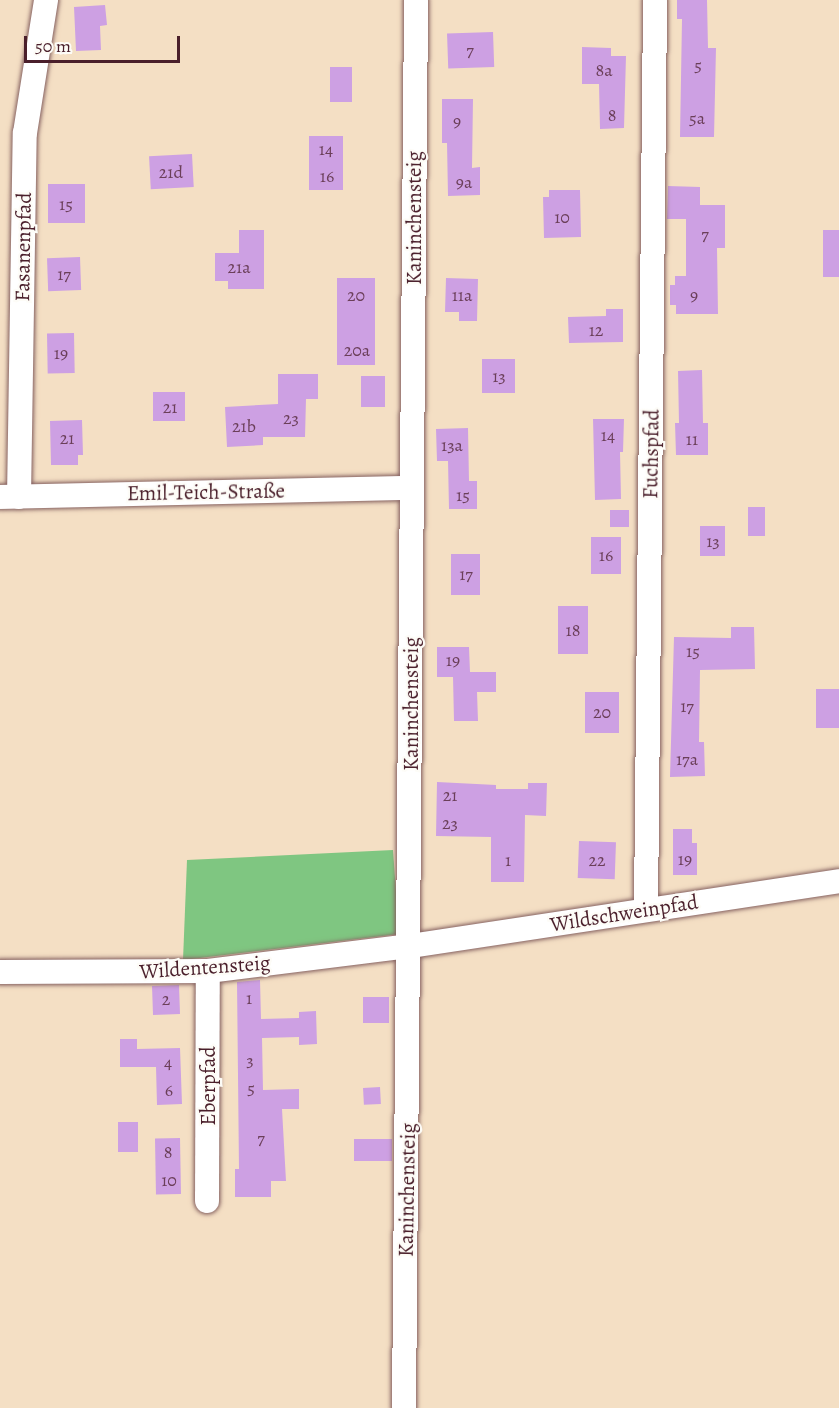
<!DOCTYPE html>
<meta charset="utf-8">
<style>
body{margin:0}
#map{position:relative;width:839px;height:1408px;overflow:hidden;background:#f4dfc4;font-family:Alegreya,serif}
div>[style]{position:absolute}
.green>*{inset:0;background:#7fc681}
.building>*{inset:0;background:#cda0e3;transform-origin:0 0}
.roads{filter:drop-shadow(0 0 2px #866261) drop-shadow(0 0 2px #866261)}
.street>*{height:24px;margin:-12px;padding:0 12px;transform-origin:12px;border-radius:12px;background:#fff}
span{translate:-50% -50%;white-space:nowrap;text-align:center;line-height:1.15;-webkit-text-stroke:4.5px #fdfcf7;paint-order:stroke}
.number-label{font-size:18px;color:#6b3f59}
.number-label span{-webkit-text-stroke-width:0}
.street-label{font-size:21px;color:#4a1f2b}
.scale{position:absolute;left:24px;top:36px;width:156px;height:27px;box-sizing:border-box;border:3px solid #4a1f2b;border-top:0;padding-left:8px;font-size:18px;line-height:21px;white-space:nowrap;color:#4a1f2b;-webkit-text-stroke:4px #fdfcf7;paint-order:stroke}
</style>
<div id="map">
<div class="green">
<div style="clip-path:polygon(393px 850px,399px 934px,183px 960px,187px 860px)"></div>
</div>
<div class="building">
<div style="clip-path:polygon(677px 0,707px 0,708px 48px,716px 48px,714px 137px,680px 137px,682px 19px,677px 19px)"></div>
<div style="clip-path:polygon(105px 5px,107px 25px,100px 26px,101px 50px,76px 51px,74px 7px)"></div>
<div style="left:493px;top:32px;width:35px;height:46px;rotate:88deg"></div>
<div style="clip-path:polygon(582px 47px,611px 48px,611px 56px,626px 56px,624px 128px,600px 129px,599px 84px,582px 84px)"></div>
<div style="left:352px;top:67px;width:35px;height:22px;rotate:90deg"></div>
<div style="clip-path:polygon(442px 99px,473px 99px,472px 168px,480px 167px,480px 195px,448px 196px,447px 143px,442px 143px)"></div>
<div style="left:309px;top:136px;width:34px;height:54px"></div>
<div style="left:192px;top:154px;width:33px;height:43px;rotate:87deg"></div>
<div style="left:85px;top:184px;width:39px;height:37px;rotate:90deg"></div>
<div style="clip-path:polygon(668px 186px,700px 187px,700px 205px,725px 205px,725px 248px,717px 248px,718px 314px,676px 314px,676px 305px,670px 305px,670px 285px,675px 285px,675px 276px,686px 276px,686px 219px,667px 219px)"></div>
<div style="clip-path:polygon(549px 190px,580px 190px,581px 237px,544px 238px,543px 197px,549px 197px)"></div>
<div style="clip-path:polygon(239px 230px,264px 230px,264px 289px,228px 289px,228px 281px,215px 281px,215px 253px,239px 253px)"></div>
<div style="left:823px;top:230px;width:16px;height:47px"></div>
<div style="left:80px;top:257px;width:33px;height:33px;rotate:88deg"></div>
<div style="left:375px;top:278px;width:87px;height:38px;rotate:90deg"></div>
<div style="clip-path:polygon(446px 278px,478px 279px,477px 321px,459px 321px,459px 312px,445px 312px)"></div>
<div style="clip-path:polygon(606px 309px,623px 309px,623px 342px,569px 343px,568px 317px,606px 316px)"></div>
<div style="left:74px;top:333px;width:40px;height:27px;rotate:89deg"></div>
<div style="left:482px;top:359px;width:33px;height:34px"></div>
<div style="clip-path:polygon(702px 370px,703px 423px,708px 423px,708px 455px,676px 455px,675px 423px,679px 423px,678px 371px)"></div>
<div style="clip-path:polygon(278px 374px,318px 374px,318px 399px,306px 399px,305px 437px,263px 437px,263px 445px,227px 447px,225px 407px,278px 404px)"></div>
<div style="left:361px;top:376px;width:24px;height:31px"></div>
<div style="left:153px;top:392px;width:32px;height:29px"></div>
<div style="clip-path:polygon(593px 419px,624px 419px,623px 452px,620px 452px,621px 499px,595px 500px)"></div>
<div style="clip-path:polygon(82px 420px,83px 455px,78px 455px,78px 465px,51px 465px,50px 421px)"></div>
<div style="clip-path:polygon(468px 428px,469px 481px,477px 481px,477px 509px,449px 509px,448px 461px,437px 461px,436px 429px)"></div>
<div style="left:748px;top:507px;width:17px;height:29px"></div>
<div style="left:610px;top:510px;width:19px;height:17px"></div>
<div style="left:700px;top:526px;width:25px;height:30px"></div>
<div style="left:591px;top:537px;width:30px;height:37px"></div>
<div style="left:451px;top:554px;width:29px;height:41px"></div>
<div style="left:558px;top:606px;width:30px;height:48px"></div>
<div style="clip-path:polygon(731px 627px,754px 627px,755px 669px,700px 670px,699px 742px,704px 742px,705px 776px,670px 777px,674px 637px,731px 638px)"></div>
<div style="clip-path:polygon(437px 647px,469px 647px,470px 672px,496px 672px,496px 692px,477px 692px,478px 721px,454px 721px,453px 677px,437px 677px)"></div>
<div style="left:816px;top:689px;width:23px;height:39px"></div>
<div style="left:585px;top:692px;width:34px;height:41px"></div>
<div style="clip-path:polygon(437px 782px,496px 785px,496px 789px,528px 789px,528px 783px,547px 783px,546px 816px,525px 815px,524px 882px,491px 882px,491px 837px,436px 836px)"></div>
<div style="clip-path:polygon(673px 829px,692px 829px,692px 843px,697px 843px,697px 875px,673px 875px)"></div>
<div style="left:579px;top:841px;width:37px;height:37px;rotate:2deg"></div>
<div style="clip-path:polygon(260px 980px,261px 1019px,299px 1018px,299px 1012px,316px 1011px,317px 1044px,299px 1045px,299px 1037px,262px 1038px,263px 1090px,299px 1089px,299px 1109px,282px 1109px,286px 1181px,271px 1181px,271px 1197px,235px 1197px,235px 1169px,239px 1169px,237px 982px)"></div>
<div style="left:179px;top:985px;width:29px;height:27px;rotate:88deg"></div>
<div style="left:389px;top:997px;width:26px;height:26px;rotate:90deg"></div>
<div style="clip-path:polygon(120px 1039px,137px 1039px,137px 1049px,180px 1048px,182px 1104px,157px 1105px,156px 1067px,120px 1067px)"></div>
<div style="left:380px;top:1087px;width:17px;height:17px;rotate:87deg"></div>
<div style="left:118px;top:1122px;width:20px;height:30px"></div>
<div style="left:180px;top:1138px;width:56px;height:25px;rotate:89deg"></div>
<div style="left:354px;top:1139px;width:38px;height:22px"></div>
</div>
<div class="roads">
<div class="street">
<div style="left:0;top:497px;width:412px;rotate:-1.3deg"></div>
<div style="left:19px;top:497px;width:364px;rotate:-89.1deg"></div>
<div style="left:25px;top:133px;width:135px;rotate:-81deg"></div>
<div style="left:646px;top:909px;width:909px;rotate:-89.43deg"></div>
<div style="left:0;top:972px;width:208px;rotate:-0.3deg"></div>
<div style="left:208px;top:971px;width:204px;rotate:-7.1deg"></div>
<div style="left:410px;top:946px;width:434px;rotate:-8.6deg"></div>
<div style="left:207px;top:1201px;width:230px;rotate:-89.8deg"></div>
<div style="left:404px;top:1408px;width:1408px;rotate:-89.51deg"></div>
</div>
</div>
<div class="number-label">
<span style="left:470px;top:50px">7</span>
<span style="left:698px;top:65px">5</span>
<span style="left:604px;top:70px">8a</span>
<span style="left:612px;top:115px">8</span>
<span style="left:697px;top:118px">5a</span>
<span style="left:457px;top:121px">9</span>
<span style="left:326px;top:149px">14</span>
<span style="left:171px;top:172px">21d</span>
<span style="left:327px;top:176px">16</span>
<span style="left:464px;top:182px">9a</span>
<span style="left:66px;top:204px">15</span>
<span style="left:562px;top:217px">10</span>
<span style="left:705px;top:234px">7</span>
<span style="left:239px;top:267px">21a</span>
<span style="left:64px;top:274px">17</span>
<span style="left:356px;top:295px">20</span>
<span style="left:462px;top:295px">11a</span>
<span style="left:694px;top:295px">9</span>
<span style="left:596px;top:330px">12</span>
<span style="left:357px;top:350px">20a</span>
<span style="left:61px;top:353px">19</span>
<span style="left:499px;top:376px">13</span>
<span style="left:170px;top:407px">21</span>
<span style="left:291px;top:418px">23</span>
<span style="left:244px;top:426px">21b</span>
<span style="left:608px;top:435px">14</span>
<span style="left:67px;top:438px">21</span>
<span style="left:692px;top:439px">11</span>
<span style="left:452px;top:445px">13a</span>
<span style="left:463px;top:495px">15</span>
<span style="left:713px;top:541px">13</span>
<span style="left:606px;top:555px">16</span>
<span style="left:466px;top:574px">17</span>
<span style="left:573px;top:630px">18</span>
<span style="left:693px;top:651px">15</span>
<span style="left:453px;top:660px">19</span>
<span style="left:687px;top:706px">17</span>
<span style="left:602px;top:712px">20</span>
<span style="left:687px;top:759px">17a</span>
<span style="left:450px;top:795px">21</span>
<span style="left:450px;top:823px">23</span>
<span style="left:685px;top:859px">19</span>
<span style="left:508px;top:860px">1</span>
<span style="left:597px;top:860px">22</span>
<span style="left:249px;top:998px">1</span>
<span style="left:166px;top:999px">2</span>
<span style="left:250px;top:1060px">3</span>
<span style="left:168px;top:1062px">4</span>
<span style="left:251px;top:1088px">5</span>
<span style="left:169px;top:1090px">6</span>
<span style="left:261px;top:1138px">7</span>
<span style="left:168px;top:1152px">8</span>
<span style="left:169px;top:1180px">10</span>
</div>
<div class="street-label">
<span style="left:414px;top:218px;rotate:-90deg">Kaninchensteig</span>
<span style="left:23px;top:247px;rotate:-89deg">Fasanenpfad</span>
<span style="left:651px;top:454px;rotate:-89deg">Fuchspfad</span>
<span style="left:206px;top:492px;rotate:-1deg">Emil-Teich-Straße</span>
<span style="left:411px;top:704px;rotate:-90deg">Kaninchensteig</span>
<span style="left:624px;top:913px;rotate:-9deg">Wildschweinpfad</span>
<span style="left:205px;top:967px;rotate:-4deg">Wildentensteig</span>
<span style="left:208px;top:1086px;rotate:-90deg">Eberpfad</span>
<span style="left:407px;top:1190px;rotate:-89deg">Kaninchensteig</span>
</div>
<div class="scale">50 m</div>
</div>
